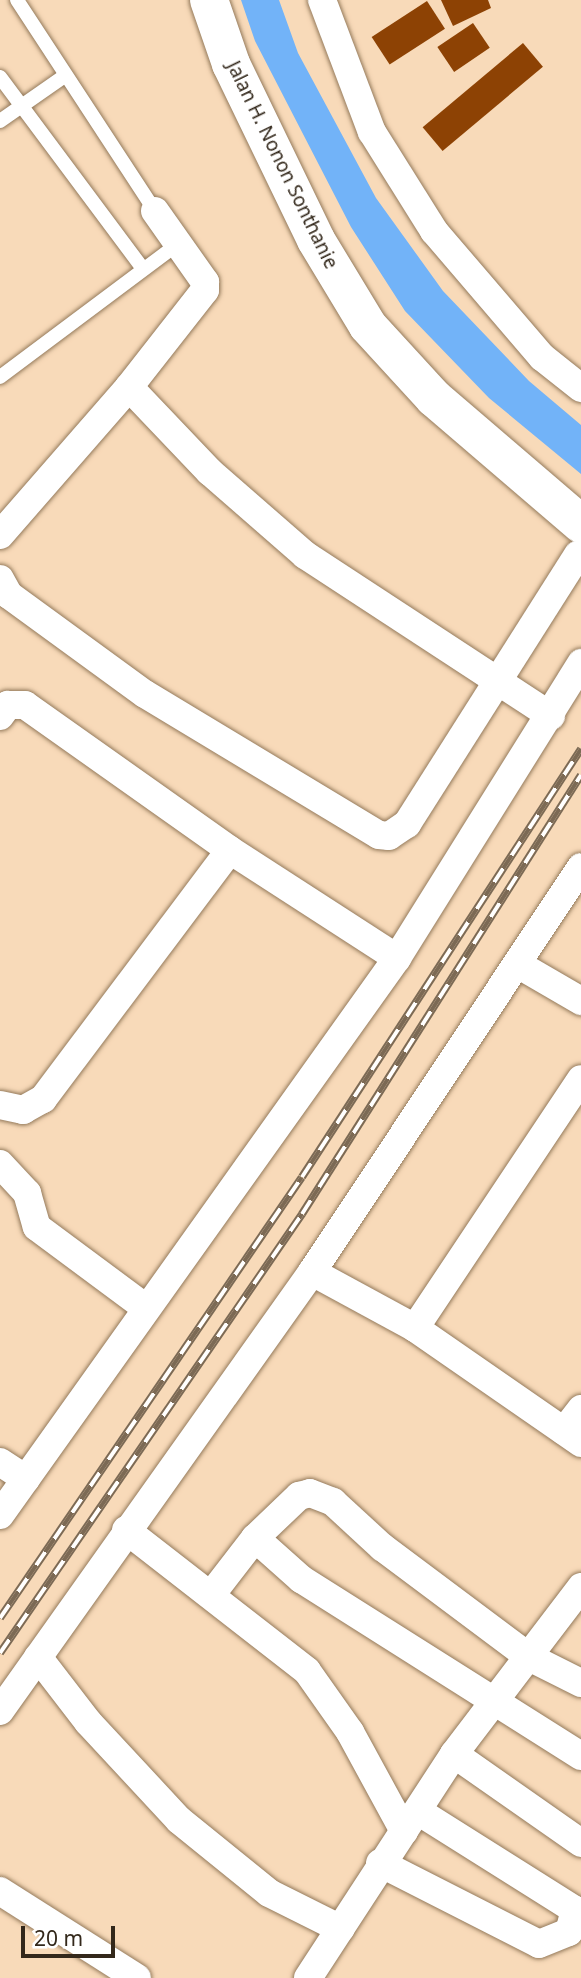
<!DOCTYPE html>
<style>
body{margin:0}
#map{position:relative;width:581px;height:1978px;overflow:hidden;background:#f8dab9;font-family:"Noto Sans",sans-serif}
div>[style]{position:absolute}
.water>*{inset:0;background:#72b3f8}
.building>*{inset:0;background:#8d4204;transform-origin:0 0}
.roads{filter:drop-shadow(0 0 2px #947a5b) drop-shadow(0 0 2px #947a5b)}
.lane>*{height:14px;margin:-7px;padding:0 7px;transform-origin:7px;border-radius:7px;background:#fff}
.street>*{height:28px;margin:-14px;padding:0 14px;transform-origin:14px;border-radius:14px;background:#fff}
.secondary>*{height:38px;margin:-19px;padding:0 19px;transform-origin:19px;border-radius:19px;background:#fff}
.rail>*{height:8px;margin-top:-4px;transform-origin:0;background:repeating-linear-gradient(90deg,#fff 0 16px,#7c6a55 0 32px);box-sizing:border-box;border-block:2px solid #7c6a55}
span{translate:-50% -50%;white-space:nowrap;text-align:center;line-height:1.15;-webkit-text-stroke:7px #fff;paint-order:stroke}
.street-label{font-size:19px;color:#33281b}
.scale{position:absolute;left:21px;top:1926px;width:94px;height:32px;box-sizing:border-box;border:4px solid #33281b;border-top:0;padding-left:9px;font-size:21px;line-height:24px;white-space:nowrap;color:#33281b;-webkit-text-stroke:5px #fff;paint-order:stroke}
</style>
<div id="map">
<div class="water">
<div style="clip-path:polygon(241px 0,279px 0,298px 53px,376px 198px,443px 291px,529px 381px,581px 425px,581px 474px,489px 398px,405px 311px,351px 227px,255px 41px)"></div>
</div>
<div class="building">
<div style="clip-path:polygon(441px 0,488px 0,491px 8px,453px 26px)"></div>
<div style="left:427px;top:1px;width:33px;height:66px;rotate:57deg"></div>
<div style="left:473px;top:23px;width:30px;height:43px;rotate:56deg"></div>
<div style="left:523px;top:43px;width:31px;height:131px;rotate:50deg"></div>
</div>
<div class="roads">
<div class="lane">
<div style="left:17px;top:0;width:252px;rotate:56.8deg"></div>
<div style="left:0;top:77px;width:239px;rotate:53.3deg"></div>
<div style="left:0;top:121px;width:80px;rotate:-34.9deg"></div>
<div style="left:0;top:377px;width:222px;rotate:-36.8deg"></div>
</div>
<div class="street">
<div style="left:322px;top:0;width:141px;rotate:69.3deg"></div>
<div style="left:372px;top:132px;width:117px;rotate:57.9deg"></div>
<div style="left:434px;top:231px;width:166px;rotate:49.4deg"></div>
<div style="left:542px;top:357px;width:50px;rotate:38.5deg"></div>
<div style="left:155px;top:211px;width:87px;rotate:54.8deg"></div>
<div style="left:205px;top:282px;width:8px;rotate:90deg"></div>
<div style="left:205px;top:290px;width:123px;rotate:128.1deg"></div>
<div style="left:129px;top:387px;width:117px;rotate:46.4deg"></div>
<div style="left:210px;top:472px;width:126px;rotate:41.1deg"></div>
<div style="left:305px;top:555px;width:294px;rotate:33.2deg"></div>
<div style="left:0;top:535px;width:196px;rotate:-48.9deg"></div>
<div style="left:0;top:579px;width:18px;rotate:61deg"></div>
<div style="left:9px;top:595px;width:168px;rotate:36.1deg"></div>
<div style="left:145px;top:694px;width:273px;rotate:31.1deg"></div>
<div style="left:379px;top:835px;width:10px;rotate:6deg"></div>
<div style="left:389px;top:836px;width:22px;rotate:-34deg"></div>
<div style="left:407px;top:824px;width:319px;rotate:-57.6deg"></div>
<div style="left:0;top:716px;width:14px;rotate:-54deg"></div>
<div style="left:8px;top:705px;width:17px"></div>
<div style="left:25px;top:705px;width:251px;rotate:35.3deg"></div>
<div style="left:230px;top:850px;width:199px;rotate:32.9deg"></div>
<div style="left:519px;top:965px;width:72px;rotate:30.1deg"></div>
<div style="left:0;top:1105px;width:24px;rotate:12deg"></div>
<div style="left:23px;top:1110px;width:23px;rotate:-29deg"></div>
<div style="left:43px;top:1099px;width:311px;rotate:-53.1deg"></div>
<div style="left:0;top:1164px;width:40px;rotate:47deg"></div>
<div style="left:27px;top:1193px;width:35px;rotate:74deg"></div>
<div style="left:37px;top:1227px;width:136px;rotate:36.6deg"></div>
<div style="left:312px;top:1272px;width:117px;rotate:28.5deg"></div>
<div style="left:415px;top:1328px;width:202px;rotate:34.7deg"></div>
<div style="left:415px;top:1328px;width:299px;rotate:-56.3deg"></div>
<div style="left:564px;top:1431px;width:28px;rotate:-52deg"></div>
<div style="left:0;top:1462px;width:31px;rotate:33deg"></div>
<div style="left:0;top:1515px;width:684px;rotate:-54.52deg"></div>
<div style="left:397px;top:958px;width:348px;rotate:-58deg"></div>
<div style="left:126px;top:1530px;width:229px;rotate:37.9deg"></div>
<div style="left:307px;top:1671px;width:75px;rotate:54.8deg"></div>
<div style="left:350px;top:1732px;width:113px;rotate:61.4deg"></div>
<div style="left:255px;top:1538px;width:62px;rotate:41.7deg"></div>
<div style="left:301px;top:1579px;width:331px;rotate:32.3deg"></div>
<div style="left:211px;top:1595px;width:72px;rotate:-52.3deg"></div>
<div style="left:255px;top:1538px;width:61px;rotate:-43.7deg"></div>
<div style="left:299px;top:1496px;width:11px;rotate:-15deg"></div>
<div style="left:310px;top:1493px;width:25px;rotate:21deg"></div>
<div style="left:333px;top:1502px;width:67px;rotate:42.6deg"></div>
<div style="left:382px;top:1547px;width:184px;rotate:36.8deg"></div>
<div style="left:529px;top:1657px;width:58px;rotate:26.6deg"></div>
<div style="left:38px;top:1657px;width:82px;rotate:52.4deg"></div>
<div style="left:88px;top:1722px;width:134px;rotate:47.1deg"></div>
<div style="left:179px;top:1820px;width:116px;rotate:39deg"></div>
<div style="left:269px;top:1893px;width:80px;rotate:26.6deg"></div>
<div style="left:0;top:1711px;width:539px;rotate:-54.6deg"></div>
<div style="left:312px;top:1272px;width:486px;rotate:-56.4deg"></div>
<div style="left:454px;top:1754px;width:210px;rotate:-52.7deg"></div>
<div style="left:380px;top:1863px;width:178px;rotate:27deg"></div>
<div style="left:539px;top:1944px;width:32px;rotate:-22deg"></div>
<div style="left:569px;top:1932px;width:23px;rotate:-75deg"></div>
<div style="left:575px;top:1910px;width:186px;rotate:-147.8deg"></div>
<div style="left:0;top:1891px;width:162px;rotate:32.4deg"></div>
<div style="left:308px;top:1978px;width:267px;rotate:-56.9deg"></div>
<div style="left:454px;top:1754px;width:155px;rotate:35deg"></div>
</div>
<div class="secondary">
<div style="left:209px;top:0;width:68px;rotate:71deg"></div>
<div style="left:231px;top:64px;width:195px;rotate:64.2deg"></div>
<div style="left:316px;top:240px;width:100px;rotate:58.8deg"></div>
<div style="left:368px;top:326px;width:98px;rotate:47.5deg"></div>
<div style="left:434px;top:398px;width:194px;rotate:40.6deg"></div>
</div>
</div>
<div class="rail">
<div style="left:0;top:1618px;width:534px;rotate:-55.6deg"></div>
<div style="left:302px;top:1177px;width:511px;rotate:-56.9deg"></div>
<div style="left:0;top:1653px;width:533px;rotate:-55.47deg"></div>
<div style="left:302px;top:1214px;width:520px;rotate:-57.56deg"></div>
</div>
<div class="street-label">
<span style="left:282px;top:165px;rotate:64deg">Jalan H. Nonon Sonthanie</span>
</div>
<div class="scale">20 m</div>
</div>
